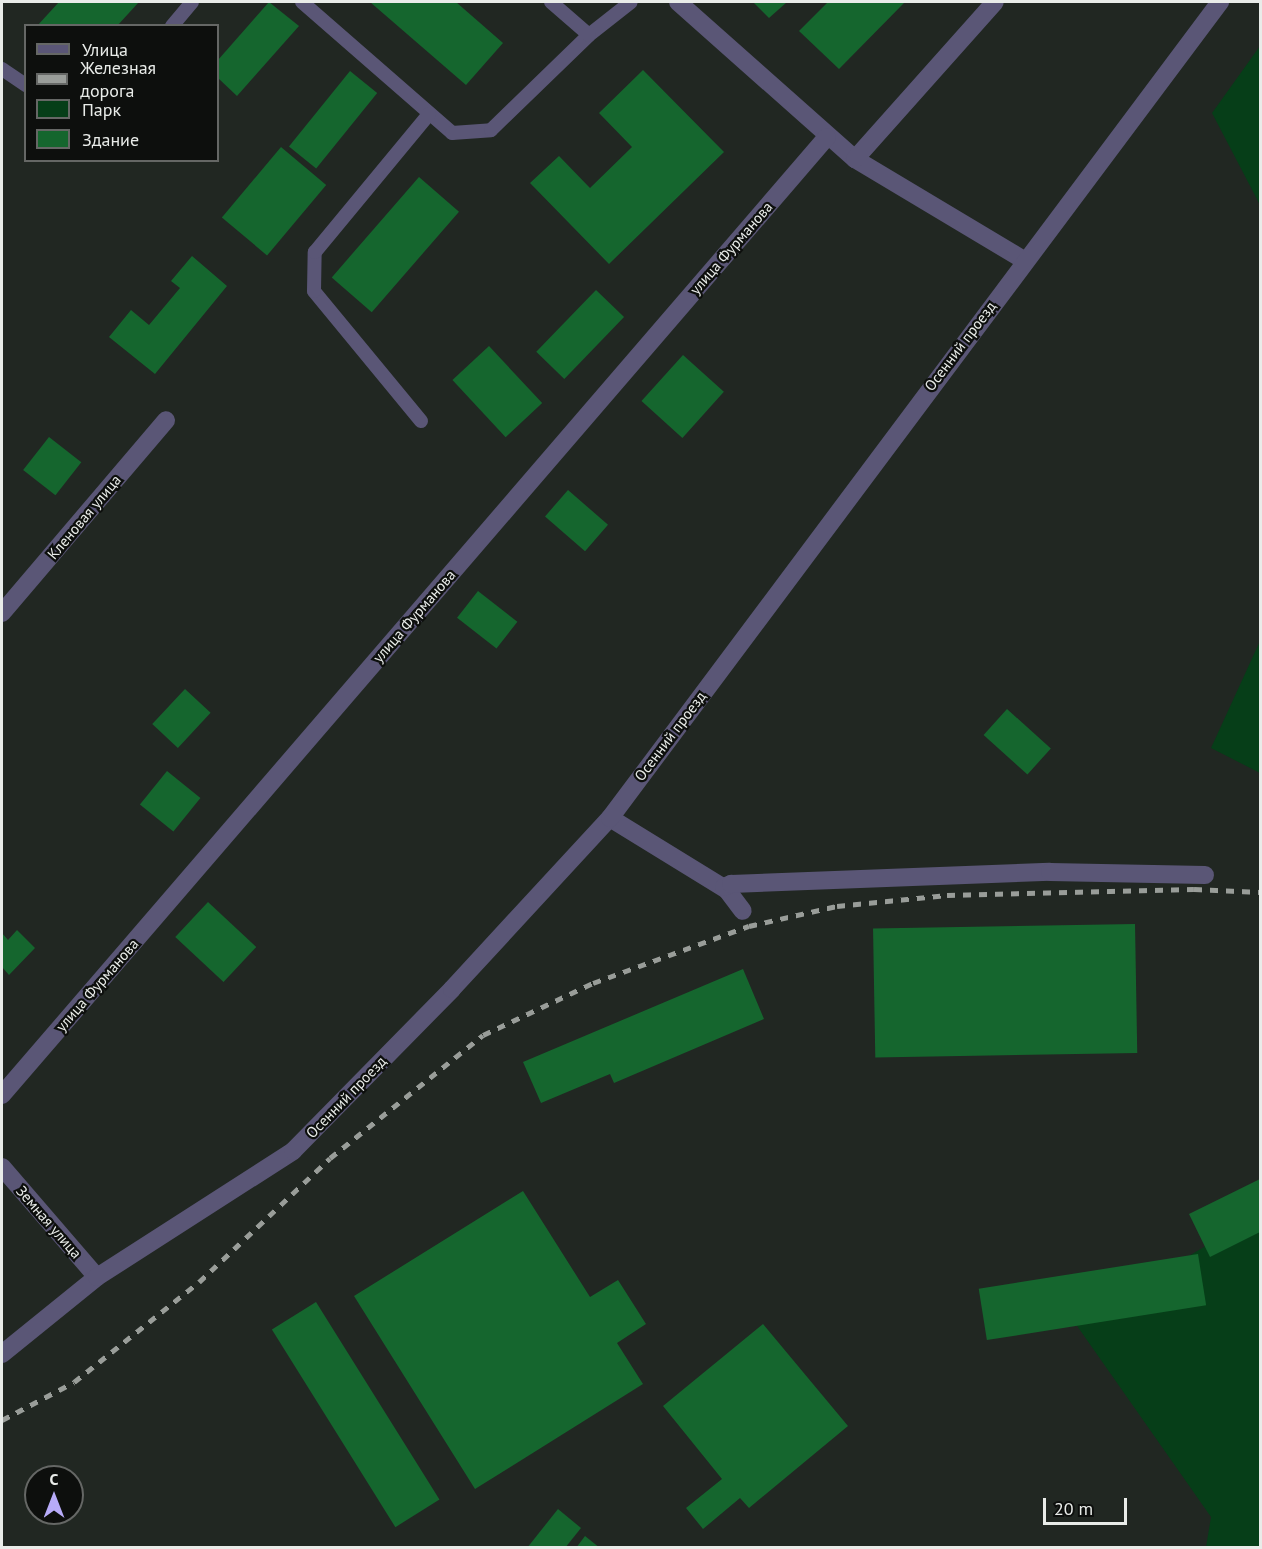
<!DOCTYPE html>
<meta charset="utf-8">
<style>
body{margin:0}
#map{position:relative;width:1262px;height:1549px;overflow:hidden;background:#212722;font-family:"PT Sans",sans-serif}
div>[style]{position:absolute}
.green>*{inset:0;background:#063e18}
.building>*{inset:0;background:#15662e;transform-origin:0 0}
.lane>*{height:14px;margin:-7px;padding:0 7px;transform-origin:7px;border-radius:7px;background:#5a5676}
.street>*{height:18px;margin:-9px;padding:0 9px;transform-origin:9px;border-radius:9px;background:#5a5676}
.rail>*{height:4.5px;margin-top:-2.25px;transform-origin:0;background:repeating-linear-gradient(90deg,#999d99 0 8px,transparent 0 16px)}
span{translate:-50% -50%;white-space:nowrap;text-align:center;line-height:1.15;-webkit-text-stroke:4.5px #0d0f0d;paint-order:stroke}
.street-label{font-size:15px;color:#e9ece9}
.frame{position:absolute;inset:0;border:3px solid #e9ece9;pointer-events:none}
.legend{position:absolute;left:24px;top:24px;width:195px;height:138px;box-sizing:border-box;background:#0d0f0d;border:2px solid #656765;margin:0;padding:8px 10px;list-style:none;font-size:18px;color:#e9ece9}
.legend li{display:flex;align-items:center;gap:12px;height:30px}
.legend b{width:30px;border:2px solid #656765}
.north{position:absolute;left:24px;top:1465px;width:60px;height:60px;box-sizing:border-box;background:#0d0f0d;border:2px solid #656765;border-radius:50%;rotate:0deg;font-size:16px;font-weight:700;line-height:24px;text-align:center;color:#e9ece9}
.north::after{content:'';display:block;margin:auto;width:21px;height:27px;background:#b7abf8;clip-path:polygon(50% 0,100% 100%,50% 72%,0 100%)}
.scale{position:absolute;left:1043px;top:1498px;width:84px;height:27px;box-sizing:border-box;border:3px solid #e9ece9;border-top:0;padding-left:8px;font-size:18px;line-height:21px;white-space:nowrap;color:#e9ece9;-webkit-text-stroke:4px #0d0f0d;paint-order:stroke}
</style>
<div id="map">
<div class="green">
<div style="clip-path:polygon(1260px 46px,1260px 205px,1212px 113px)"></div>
<div style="clip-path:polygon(1260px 641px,1260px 773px,1211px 748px)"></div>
<div style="clip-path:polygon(1260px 1214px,1260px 1547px,1206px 1547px,1211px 1517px,1075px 1323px)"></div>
</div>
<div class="building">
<div style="clip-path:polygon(59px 2px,139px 2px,117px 26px,37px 26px)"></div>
<div style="clip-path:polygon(269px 2px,299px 26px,237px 96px,218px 78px,218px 60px)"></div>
<div style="clip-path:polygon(370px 2px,456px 2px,503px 43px,466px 85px)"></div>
<div style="clip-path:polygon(753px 2px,787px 2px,769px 18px)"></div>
<div style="clip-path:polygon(828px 2px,905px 2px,839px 69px,799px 31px)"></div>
<div style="clip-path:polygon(643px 70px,724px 152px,609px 264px,530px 183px,559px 156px,590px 188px,632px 147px,599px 113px)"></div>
<div style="left:350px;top:71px;width:35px;height:97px;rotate:39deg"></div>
<div style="left:281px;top:147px;width:59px;height:92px;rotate:40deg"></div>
<div style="left:419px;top:177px;width:53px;height:133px;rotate:41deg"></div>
<div style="clip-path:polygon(192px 256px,227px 286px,155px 374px,109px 337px,131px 310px,149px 325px,180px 288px,171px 281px)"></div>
<div style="left:596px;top:290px;width:39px;height:86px;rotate:44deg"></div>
<div style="left:489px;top:346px;width:78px;height:50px;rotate:47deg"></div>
<div style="left:683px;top:355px;width:55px;height:62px;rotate:42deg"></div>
<div style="left:49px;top:437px;width:41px;height:42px;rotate:38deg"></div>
<div style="left:568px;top:490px;width:53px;height:35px;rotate:41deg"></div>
<div style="left:478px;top:591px;width:50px;height:34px;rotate:38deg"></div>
<div style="left:185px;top:689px;width:35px;height:48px;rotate:43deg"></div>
<div style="left:1007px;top:709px;width:59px;height:35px;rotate:42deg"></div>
<div style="left:167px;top:771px;width:43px;height:43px;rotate:39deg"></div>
<div style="left:208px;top:902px;width:66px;height:48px;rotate:43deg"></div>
<div style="left:1135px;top:924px;width:129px;height:262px;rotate:89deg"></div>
<div style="clip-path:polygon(17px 930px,35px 948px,9px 975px,2px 967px,2px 933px,8px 940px)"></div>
<div style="clip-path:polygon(743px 969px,764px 1019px,614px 1083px,610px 1074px,541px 1103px,523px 1062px)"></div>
<div style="clip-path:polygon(1260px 1179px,1260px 1232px,1210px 1257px,1189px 1214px)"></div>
<div style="clip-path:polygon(523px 1191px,590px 1297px,618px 1280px,646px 1324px,617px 1343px,643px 1384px,475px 1489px,354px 1296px)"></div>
<div style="left:1198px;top:1254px;width:52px;height:222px;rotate:81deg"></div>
<div style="left:316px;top:1302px;width:233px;height:52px;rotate:58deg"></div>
<div style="clip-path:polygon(763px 1324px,848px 1426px,749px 1508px,740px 1498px,703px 1529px,686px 1508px,722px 1479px,663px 1406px)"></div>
<div style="clip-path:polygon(558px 1509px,581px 1528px,565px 1548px,527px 1548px)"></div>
<div style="clip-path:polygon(585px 1536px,600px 1548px,576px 1548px)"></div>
</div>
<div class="lane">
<div style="left:302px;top:2px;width:199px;rotate:41.1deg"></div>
<div style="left:452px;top:133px;width:39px;rotate:-4deg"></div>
<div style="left:491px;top:130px;width:136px;rotate:-44.1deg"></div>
<div style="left:589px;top:35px;width:53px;rotate:-38.2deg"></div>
<div style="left:551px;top:2px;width:50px;rotate:41deg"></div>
<div style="left:172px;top:26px;width:31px;rotate:-50deg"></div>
<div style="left:2px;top:69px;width:29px;rotate:34deg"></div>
<div style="left:421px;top:421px;width:168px;rotate:-129.5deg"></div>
<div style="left:314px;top:291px;width:39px;rotate:-89deg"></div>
<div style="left:315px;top:252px;width:179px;rotate:-50.4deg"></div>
</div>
<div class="street">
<div style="left:678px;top:2px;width:237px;rotate:41.6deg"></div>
<div style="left:855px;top:159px;width:197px;rotate:30.9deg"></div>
<div style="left:855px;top:159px;width:210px;rotate:-48.3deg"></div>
<div style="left:2px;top:613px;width:253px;rotate:-49.6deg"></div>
<div style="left:610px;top:818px;width:137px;rotate:31.6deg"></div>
<div style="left:727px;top:890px;width:26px;rotate:53deg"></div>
<div style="left:724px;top:887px;width:8px;rotate:-23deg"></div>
<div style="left:731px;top:884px;width:319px;rotate:-2.2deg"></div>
<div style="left:1050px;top:872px;width:155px;rotate:1.1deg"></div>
<div style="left:2px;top:1095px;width:1264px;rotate:-49.27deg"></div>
<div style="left:2px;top:1167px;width:145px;rotate:49.2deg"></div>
<div style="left:2px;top:1354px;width:122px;rotate:-39deg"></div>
<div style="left:97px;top:1277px;width:233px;rotate:-32.7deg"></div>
<div style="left:293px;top:1151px;width:227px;rotate:-45.5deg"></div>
<div style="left:452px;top:989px;width:233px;rotate:-47.3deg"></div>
<div style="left:610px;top:818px;width:1019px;rotate:-53.22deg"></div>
</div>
<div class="rail">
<div style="left:2px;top:1420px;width:81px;rotate:-27.8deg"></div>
<div style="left:74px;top:1382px;width:160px;rotate:-38.7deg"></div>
<div style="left:199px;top:1282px;width:180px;rotate:-43.4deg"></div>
<div style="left:330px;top:1158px;width:196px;rotate:-38.8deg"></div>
<div style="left:483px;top:1035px;width:122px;rotate:-25.3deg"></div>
<div style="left:593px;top:983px;width:166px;rotate:-20.1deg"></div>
<div style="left:749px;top:926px;width:90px;rotate:-12.8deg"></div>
<div style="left:837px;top:906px;width:111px;rotate:-5.7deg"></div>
<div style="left:947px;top:895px;width:247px;rotate:-1.4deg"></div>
<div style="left:1194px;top:889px;width:66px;rotate:2.6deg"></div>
</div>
<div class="street-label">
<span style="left:731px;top:248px;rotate:-49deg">улица Фурманова</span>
<span style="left:960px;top:346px;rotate:-53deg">Осенний проезд</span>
<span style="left:84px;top:517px;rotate:-50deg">Кленовая улица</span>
<span style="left:414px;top:616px;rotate:-49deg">улица Фурманова</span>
<span style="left:670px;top:736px;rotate:-53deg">Осенний проезд</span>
<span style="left:97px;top:985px;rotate:-49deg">улица Фурманова</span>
<span style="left:346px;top:1097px;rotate:-46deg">Осенний проезд</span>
<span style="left:49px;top:1222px;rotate:49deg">Земная улица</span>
</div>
<div class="frame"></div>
<ul class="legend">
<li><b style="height:8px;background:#5a5676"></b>Улица</li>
<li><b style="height:8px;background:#999d99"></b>Железная дорога</li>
<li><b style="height:16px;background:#063e18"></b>Парк</li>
<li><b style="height:16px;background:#15662e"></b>Здание</li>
</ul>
<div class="north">С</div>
<div class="scale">20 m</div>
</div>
